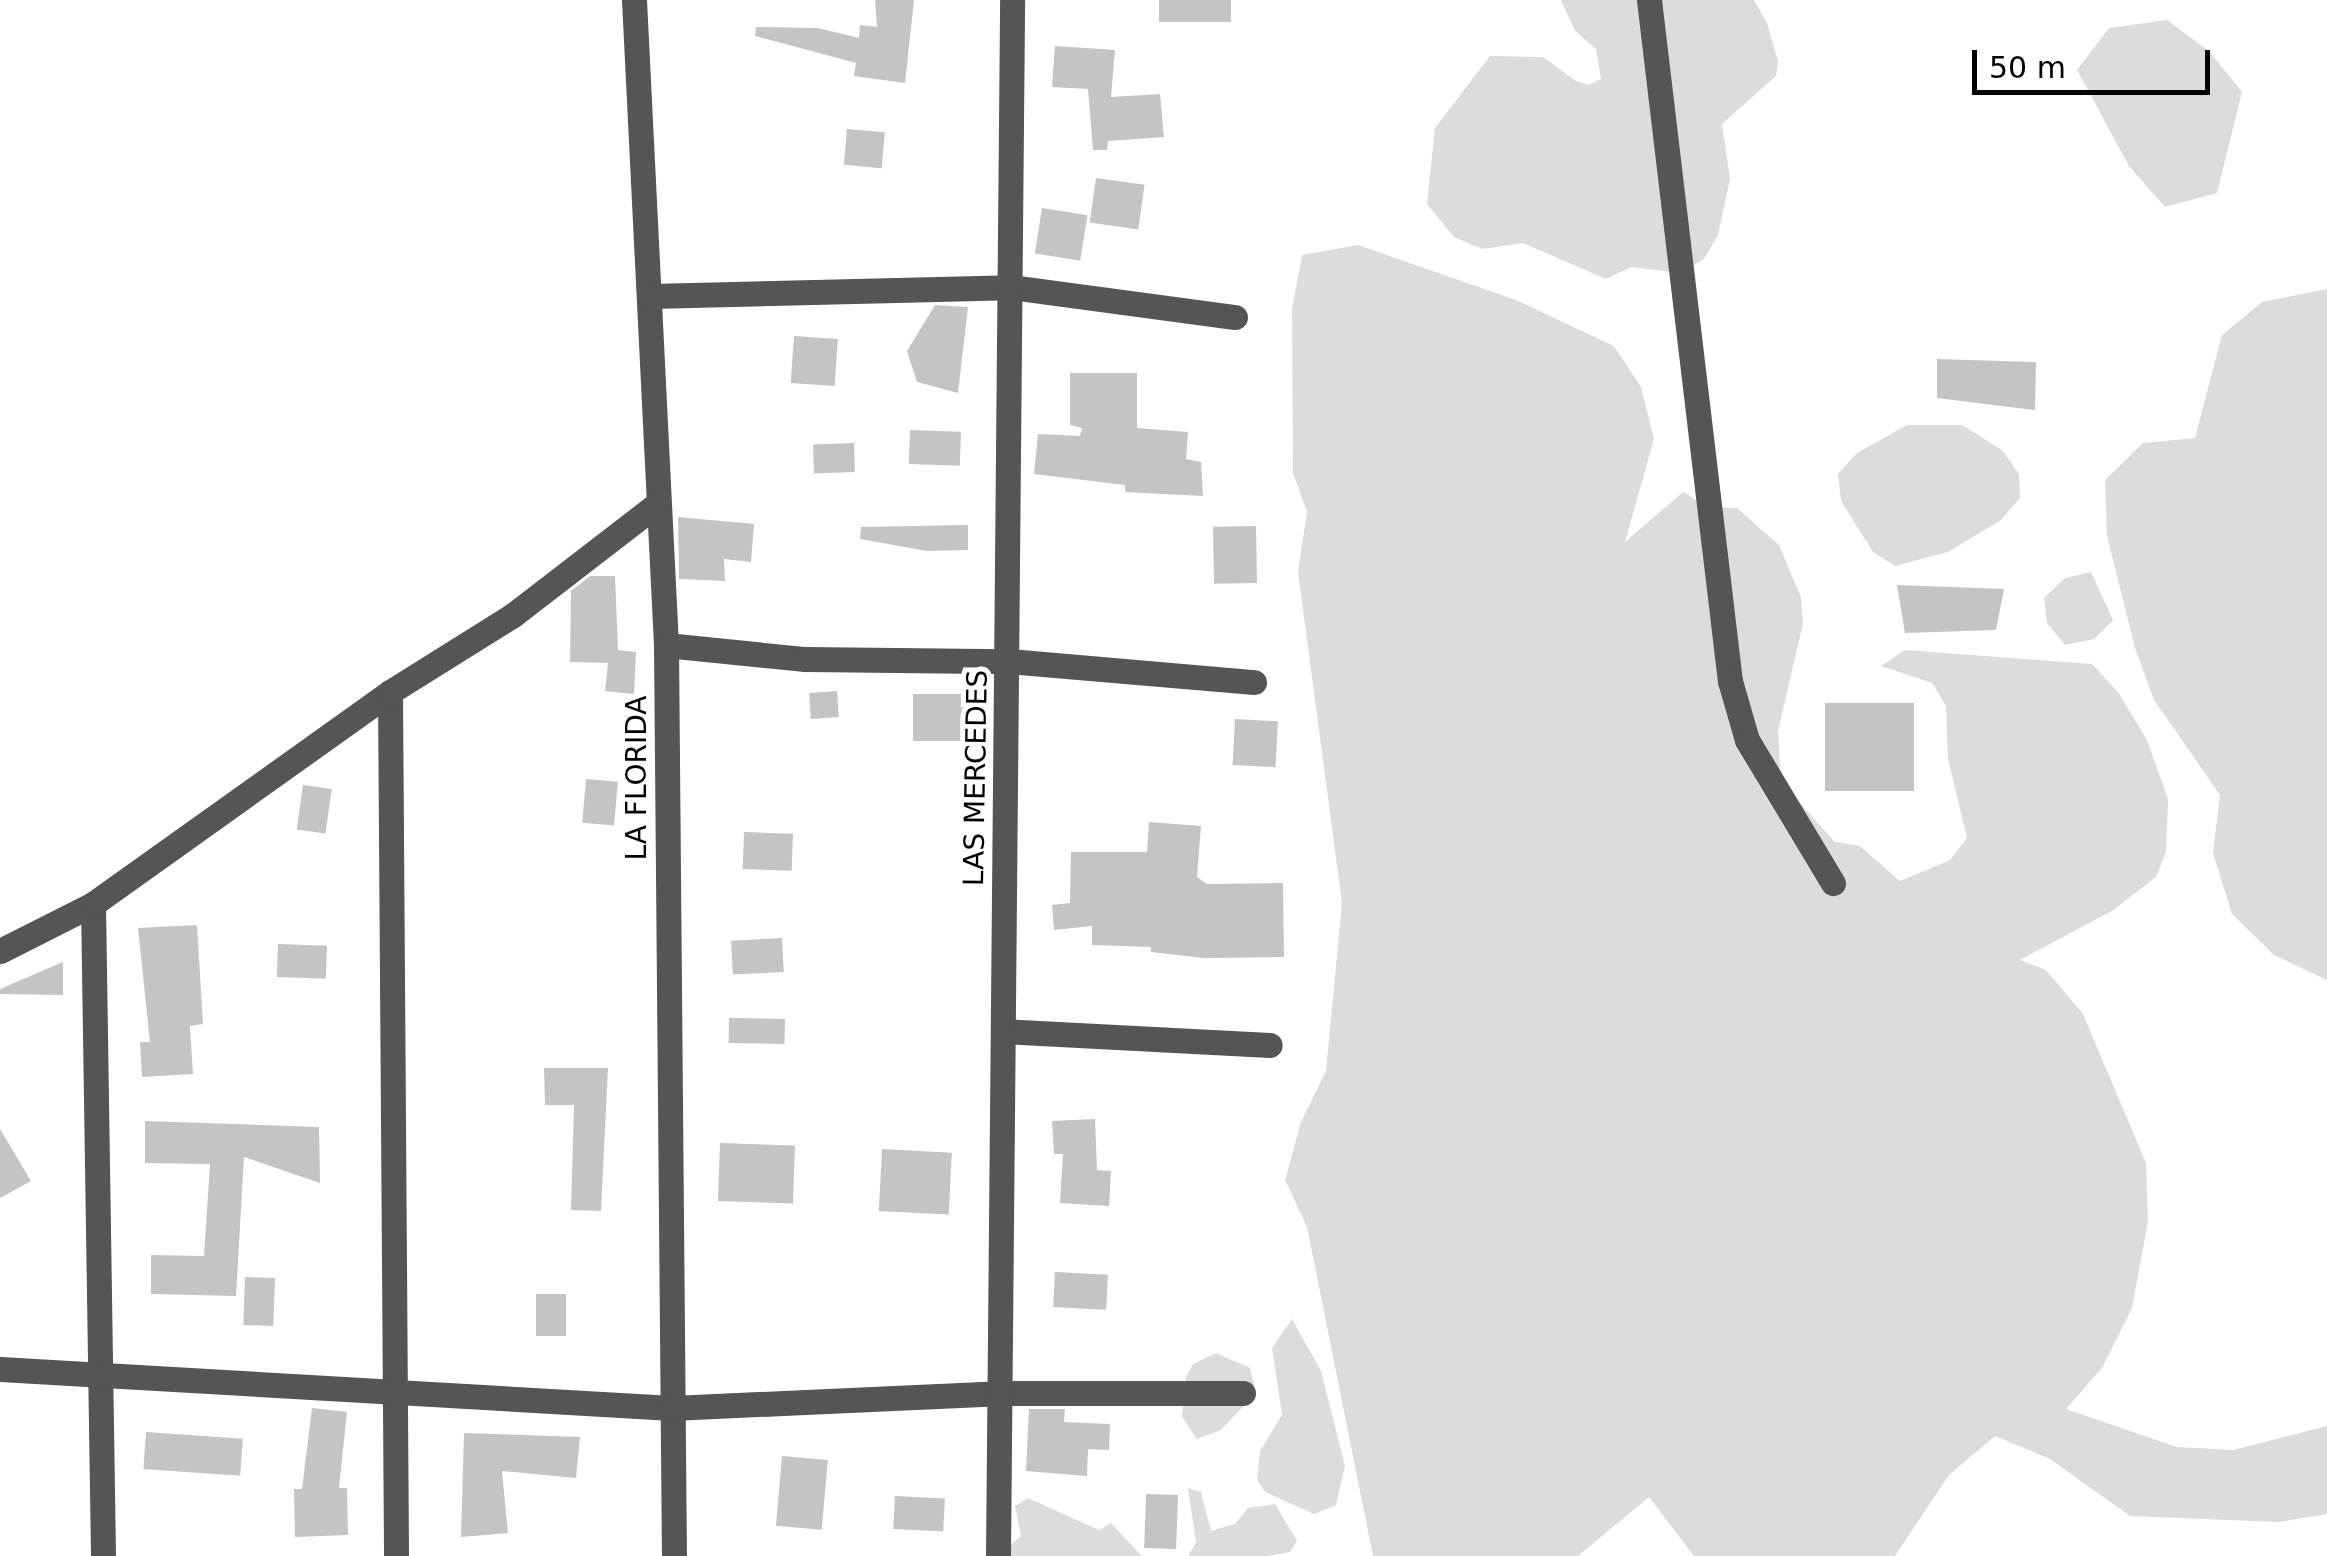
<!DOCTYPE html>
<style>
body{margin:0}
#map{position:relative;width:2327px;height:1556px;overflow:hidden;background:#fff;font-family:"DejaVu Sans",sans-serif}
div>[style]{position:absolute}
.green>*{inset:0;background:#dcdcdc}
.building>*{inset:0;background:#c4c4c4;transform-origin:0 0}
.minor>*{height:25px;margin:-12.5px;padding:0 12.5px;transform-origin:12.5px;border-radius:12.5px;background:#555}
span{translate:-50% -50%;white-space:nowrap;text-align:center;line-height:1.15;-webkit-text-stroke:10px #fff;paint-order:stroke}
.street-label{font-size:28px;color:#000}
.scale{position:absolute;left:1972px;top:50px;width:238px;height:45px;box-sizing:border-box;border:5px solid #000;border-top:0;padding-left:12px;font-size:30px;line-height:35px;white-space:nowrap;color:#000;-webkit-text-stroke:8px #fff;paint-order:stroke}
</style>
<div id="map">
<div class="green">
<div style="clip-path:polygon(1561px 0,1754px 0,1767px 23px,1778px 61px,1776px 76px,1722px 124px,1730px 179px,1718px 235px,1704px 259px,1680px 273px,1631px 267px,1606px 279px,1523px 243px,1482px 249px,1454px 237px,1427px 204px,1435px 128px,1490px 56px,1543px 57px,1576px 81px,1589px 85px,1601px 79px,1596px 49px,1575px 31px)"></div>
<div style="clip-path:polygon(2167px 20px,2210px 52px,2242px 92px,2217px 193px,2165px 207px,2129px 166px,2077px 70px,2109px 28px)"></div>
<div style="clip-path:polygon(1358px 245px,1516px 300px,1614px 346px,1641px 387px,1654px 439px,1625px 542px,1683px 492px,1708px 507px,1737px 508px,1779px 545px,1801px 597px,1803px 624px,1778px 731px,1781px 782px,1835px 842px,1860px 846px,1900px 881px,1950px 860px,1967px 838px,1948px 759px,1946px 706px,1932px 683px,1881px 666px,1905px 650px,2092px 664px,2118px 692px,2147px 740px,2168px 799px,2166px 852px,2156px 877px,2112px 911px,2020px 960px,2046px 970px,2083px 1014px,2146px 1163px,2148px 1222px,2132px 1308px,2102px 1368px,2066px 1409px,2177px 1447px,2233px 1450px,2327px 1426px,2327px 1514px,2278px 1522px,2130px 1516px,2050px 1459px,1995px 1436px,1949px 1475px,1895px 1556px,1694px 1556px,1649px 1497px,1578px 1556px,1373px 1556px,1307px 1227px,1285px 1180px,1301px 1122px,1326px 1071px,1342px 903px,1298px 572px,1307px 512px,1293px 473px,1292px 309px,1302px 255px)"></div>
<div style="clip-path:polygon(2327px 289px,2327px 980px,2274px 955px,2232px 914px,2213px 853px,2220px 795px,2154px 700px,2135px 648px,2107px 536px,2105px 480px,2143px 443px,2195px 438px,2222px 335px,2262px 302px)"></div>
<div style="clip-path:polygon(1907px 425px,1962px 425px,2002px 450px,2019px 474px,2020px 498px,2001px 520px,1948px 552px,1895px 566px,1873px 552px,1841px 501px,1838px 474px,1857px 453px)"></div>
<div style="clip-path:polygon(2091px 572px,2113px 620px,2094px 639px,2065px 645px,2047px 623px,2044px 598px,2065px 578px)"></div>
<div style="clip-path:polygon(1292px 1319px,1321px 1371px,1345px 1466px,1336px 1505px,1314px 1514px,1265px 1492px,1257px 1480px,1260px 1451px,1282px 1415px,1272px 1348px)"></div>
<div style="clip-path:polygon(1216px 1353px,1250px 1368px,1256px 1393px,1221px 1430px,1197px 1439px,1182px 1417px,1186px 1377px,1193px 1364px)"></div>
<div style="clip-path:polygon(1188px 1488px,1201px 1492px,1211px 1531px,1235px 1524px,1248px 1508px,1275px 1504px,1297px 1541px,1290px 1552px,1268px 1556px,1188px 1556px,1196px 1542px)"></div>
<div style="clip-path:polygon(1028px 1498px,1099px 1530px,1111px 1523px,1142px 1556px,998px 1556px,1021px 1536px,1015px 1506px)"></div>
</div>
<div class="building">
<div style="clip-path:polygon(875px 0,914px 0,905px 83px,854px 76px,856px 63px,755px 36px,756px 27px,818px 28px,859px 38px,860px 25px,877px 27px)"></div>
<div style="left:1159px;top:0;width:72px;height:22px"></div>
<div style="clip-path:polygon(1055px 46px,1115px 50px,1111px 97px,1160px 94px,1164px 137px,1108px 141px,1107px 150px,1093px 150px,1088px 89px,1052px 87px)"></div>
<div style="left:847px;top:129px;width:38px;height:36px;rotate:5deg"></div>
<div style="left:1096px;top:178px;width:49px;height:45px;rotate:8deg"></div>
<div style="left:1042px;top:208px;width:46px;height:46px;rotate:9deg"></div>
<div style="clip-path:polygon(935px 305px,968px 307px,958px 393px,917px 382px,907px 351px)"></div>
<div style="left:794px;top:336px;width:44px;height:47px;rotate:4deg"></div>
<div style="clip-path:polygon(1937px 359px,2036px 362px,2035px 410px,1937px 398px)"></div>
<div style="clip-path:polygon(1070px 373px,1137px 373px,1137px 428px,1188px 432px,1186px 459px,1201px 462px,1203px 496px,1125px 492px,1125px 485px,1034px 474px,1038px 434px,1080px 436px,1082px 428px,1070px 425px)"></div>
<div style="left:910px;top:430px;width:51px;height:34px;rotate:2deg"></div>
<div style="left:854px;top:443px;width:29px;height:41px;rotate:88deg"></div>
<div style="clip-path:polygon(678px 517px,754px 524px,751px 562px,724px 559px,725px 581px,679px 579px)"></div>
<div style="clip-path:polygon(968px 525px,968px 550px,927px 551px,860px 539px,861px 527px)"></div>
<div style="left:1256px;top:526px;width:57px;height:43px;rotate:89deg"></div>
<div style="clip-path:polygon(590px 576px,615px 576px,618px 650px,636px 652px,634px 694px,605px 691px,608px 663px,570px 662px,571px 591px)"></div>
<div style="clip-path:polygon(1897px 585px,2004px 589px,1996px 630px,1905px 633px)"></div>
<div style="left:837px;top:691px;width:26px;height:28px;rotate:86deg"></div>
<div style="left:965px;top:694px;width:47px;height:52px;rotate:90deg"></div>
<div style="left:1825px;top:703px;width:89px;height:88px"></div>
<div style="left:1235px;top:719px;width:43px;height:46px;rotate:3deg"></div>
<div style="left:586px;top:779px;width:32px;height:44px;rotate:5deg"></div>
<div style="left:303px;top:785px;width:29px;height:45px;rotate:8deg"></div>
<div style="clip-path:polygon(1149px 822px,1201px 826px,1197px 877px,1207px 884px,1283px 883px,1284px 957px,1204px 958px,1151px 952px,1151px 947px,1092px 945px,1092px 926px,1054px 930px,1052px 905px,1070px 903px,1071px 852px,1147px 852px)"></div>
<div style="left:744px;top:832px;width:49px;height:37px;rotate:2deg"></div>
<div style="clip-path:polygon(197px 925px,203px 1024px,190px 1026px,193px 1074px,142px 1077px,140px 1042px,150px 1042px,138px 928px)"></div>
<div style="left:782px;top:938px;width:34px;height:51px;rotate:87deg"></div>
<div style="left:278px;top:944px;width:49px;height:33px;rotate:2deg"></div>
<div style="clip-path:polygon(63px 962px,63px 995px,0 994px,0 989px)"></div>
<div style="left:729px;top:1018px;width:56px;height:25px;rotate:1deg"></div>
<div style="clip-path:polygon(544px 1068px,608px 1068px,601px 1211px,571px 1210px,574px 1105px,545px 1105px)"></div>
<div style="clip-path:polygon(1095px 1119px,1097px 1170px,1111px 1171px,1109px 1206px,1060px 1203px,1063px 1154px,1054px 1154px,1052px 1121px)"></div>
<div style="clip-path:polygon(145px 1121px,319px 1127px,320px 1183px,244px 1157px,236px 1296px,151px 1294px,151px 1255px,204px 1256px,210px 1164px,145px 1163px)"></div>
<div style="clip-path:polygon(0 1129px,31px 1181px,0 1198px)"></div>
<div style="left:720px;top:1143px;width:75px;height:58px;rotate:2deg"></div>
<div style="left:882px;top:1149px;width:70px;height:62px;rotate:3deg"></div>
<div style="left:1055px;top:1272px;width:53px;height:35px;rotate:3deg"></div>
<div style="left:245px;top:1277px;width:30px;height:48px;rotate:2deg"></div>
<div style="left:566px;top:1294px;width:42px;height:30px;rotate:90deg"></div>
<div style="clip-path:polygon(312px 1408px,347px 1412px,339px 1488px,347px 1488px,348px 1535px,295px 1537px,294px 1489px,302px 1489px)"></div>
<div style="clip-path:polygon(1029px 1409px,1065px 1409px,1064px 1422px,1110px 1424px,1109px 1450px,1088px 1449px,1087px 1476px,1026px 1471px)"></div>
<div style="left:146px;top:1432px;width:97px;height:37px;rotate:4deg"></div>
<div style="clip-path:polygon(464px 1433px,580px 1437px,576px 1478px,502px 1471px,508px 1533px,461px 1537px)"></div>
<div style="left:782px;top:1456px;width:46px;height:70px;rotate:5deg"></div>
<div style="left:1146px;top:1494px;width:32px;height:54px;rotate:2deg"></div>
<div style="left:895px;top:1496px;width:50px;height:33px;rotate:3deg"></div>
</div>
<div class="minor">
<div style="left:634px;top:0;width:646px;rotate:87.16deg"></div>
<div style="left:666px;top:645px;width:911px;rotate:89.5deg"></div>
<div style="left:1649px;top:0;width:686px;rotate:83.22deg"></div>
<div style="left:1730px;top:681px;width:61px;rotate:73.9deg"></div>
<div style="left:1747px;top:740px;width:167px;rotate:59deg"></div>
<div style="left:650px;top:296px;width:360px;rotate:-1.4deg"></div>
<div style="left:1010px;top:287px;width:227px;rotate:7.6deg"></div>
<div style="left:666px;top:645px;width:140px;rotate:5.8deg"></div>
<div style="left:805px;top:659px;width:203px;rotate:0.6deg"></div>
<div style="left:1008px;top:661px;width:247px;rotate:4.9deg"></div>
<div style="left:390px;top:692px;width:864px;rotate:89.6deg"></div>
<div style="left:93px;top:904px;width:652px;rotate:89.12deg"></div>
<div style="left:0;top:951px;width:104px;rotate:-26.8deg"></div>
<div style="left:93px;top:904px;width:365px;rotate:-35.5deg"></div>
<div style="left:390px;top:692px;width:145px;rotate:-32deg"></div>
<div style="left:513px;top:615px;width:180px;rotate:-37.6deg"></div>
<div style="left:1003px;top:1031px;width:267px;rotate:3deg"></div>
<div style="left:0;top:1369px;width:673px;rotate:3.32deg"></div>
<div style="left:672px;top:1408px;width:327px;rotate:-2.6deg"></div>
<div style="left:999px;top:1393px;width:244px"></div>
<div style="left:998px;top:1556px;width:1556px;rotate:-89.48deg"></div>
</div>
<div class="street-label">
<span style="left:637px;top:778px;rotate:-90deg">LA FLORIDA</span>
<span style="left:976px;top:778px;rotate:-89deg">LAS MERCEDES</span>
</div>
<div class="scale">50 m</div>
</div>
